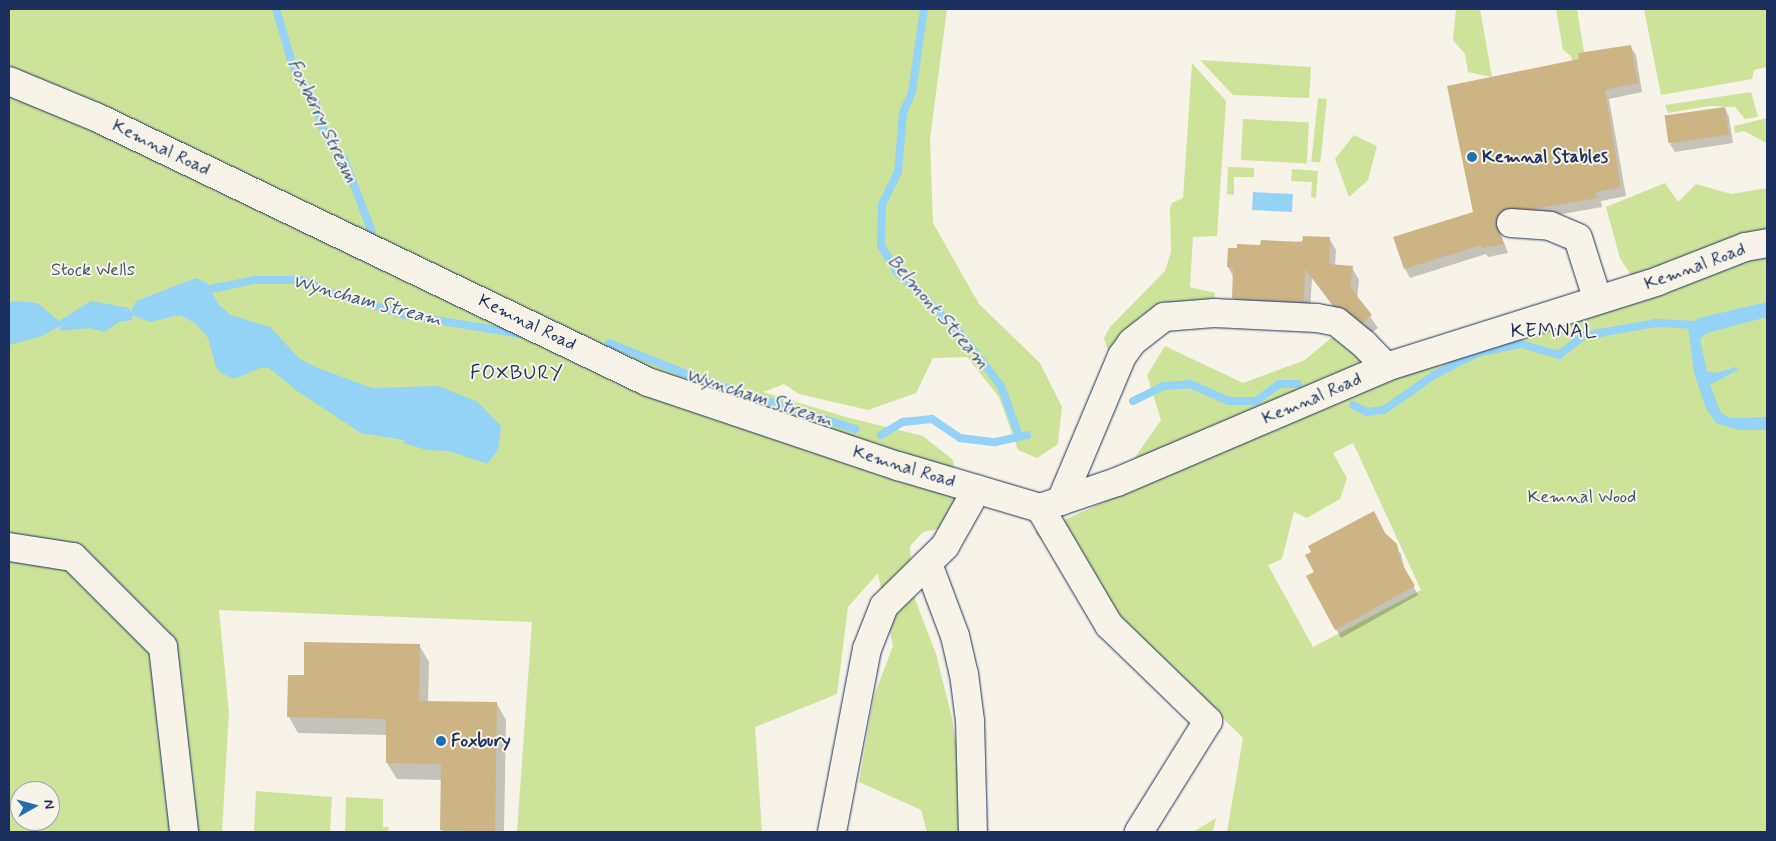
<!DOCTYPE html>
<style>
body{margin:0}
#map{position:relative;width:1776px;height:841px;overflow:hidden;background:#f7f3e8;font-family:Mynerve,sans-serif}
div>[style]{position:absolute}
.green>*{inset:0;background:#cde399;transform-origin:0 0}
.water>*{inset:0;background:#94d3f5;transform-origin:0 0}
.shadow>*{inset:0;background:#0003}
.stream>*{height:8px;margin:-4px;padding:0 4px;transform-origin:4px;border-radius:4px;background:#94d3f5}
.building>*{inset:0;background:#ccb484;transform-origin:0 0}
.roads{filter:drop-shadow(0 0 1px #1b2f5e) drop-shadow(0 0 1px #1b2f5e)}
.minor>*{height:28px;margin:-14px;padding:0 14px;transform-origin:14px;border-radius:14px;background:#f7f3e8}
.dots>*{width:14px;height:14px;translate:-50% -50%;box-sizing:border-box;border:2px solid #f7f3e8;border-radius:50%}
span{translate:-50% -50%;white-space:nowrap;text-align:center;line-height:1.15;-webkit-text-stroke:4px #f7f3e8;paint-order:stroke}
.street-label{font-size:18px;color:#1b2f5e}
.poi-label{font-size:18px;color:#1b2f5e;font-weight:700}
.left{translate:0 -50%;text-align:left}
.park-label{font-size:18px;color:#3f536a}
.water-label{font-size:19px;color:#395884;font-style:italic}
.quarter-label{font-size:20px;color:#1b2f5e;letter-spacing:1px}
.frame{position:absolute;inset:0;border:10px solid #1b2f5e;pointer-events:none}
.north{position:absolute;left:10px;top:781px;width:50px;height:50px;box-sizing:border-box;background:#f7f3e8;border:1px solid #9fa5b1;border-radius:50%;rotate:83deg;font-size:14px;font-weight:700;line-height:20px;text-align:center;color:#1b2f5e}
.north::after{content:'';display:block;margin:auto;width:18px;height:22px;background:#1f6fb2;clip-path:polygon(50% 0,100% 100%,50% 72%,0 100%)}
</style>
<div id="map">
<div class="green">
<div style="clip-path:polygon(evenodd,9px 9px,947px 9px,930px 139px,933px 223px,979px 304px,1040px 363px,1062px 407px,1058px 444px,1037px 458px,1018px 450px,999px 397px,967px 357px,933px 358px,916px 393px,868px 410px,799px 394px,784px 384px,763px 392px,846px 417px,923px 436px,953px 460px,958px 501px,953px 526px,923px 532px,910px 546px,912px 591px,936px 654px,952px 718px,969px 832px,927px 832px,921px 810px,859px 782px,874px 696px,893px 646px,878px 573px,848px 607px,837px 694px,755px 727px,762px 832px,517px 832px,532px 622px,219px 610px,229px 712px,222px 832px,9px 832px,9px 9px,20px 791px,50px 791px,50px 821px,20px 821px,20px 791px)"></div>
<div style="clip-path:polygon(1456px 9px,1480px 9px,1492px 77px,1468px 72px,1465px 54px,1453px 40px)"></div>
<div style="clip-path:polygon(1556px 9px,1577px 9px,1584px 52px,1578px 53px,1595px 148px,1571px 56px,1563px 50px)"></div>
<div style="clip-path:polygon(1644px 9px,1767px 9px,1767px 67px,1754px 70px,1752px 79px,1661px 95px)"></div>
<div style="clip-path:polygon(1200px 60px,1311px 67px,1309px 98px,1233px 95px)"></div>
<div style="clip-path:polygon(1192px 63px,1226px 101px,1217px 236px,1193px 237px,1190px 287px,1215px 293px,1214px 309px,1110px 356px,1104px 338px,1110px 327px,1165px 271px,1171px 252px,1170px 208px,1172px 203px,1183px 198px)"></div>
<div style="clip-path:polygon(1751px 92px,1758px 117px,1745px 119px,1735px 107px,1709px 106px,1668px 113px,1665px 105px)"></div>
<div style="left:1318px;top:98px;width:9px;height:64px;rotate:6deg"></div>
<div style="clip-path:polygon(1767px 118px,1767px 143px,1744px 131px,1735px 133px,1734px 126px)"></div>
<div style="left:1243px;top:119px;width:66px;height:41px;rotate:3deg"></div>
<div style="clip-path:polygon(1354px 135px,1377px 146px,1368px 180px,1349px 197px,1335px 159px)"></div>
<div style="clip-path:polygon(1228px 167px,1254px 168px,1254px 177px,1234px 177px,1234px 195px,1227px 194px)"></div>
<div style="clip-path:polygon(1292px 169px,1318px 171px,1316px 198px,1311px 197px,1312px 182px,1291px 181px)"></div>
<div style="clip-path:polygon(evenodd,1665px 183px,1678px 202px,1696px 184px,1731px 194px,1767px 188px,1767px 832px,1227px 832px,1243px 738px,1035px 533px,1104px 502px,1161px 420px,1147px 375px,1165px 346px,1243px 383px,1305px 360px,1337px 333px,1384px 380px,1632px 277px,1620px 258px,1606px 207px,1665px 183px,1353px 443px,1421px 590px,1313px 647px,1268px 565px,1282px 559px,1294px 512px,1307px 518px,1340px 499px,1347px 478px,1333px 453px,1353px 443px)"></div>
<div style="clip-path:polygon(256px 791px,332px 797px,330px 832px,254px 832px)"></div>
<div style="clip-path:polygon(346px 797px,383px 799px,383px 827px,389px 827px,388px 832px,345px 832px)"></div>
<div style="clip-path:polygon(1216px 818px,1213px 832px,1193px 832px)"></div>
</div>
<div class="water">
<div style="left:1253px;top:192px;width:40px;height:18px;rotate:3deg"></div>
<div style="clip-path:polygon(196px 278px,207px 283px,219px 305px,231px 315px,270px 327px,300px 359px,318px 368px,372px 388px,438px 386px,478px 402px,501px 426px,498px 450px,487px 464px,449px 451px,426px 450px,404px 443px,404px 440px,361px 433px,297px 391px,269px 368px,260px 368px,234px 379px,221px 373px,216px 367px,208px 338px,195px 323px,180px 315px,150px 322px,132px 315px,133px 320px,119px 322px,104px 332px,89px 328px,61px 331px,60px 326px,42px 336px,9px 345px,9px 303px,14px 301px,37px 303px,59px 321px,91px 301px,129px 308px,131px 312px,136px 301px)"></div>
<div style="clip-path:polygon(1767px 302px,1767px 317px,1707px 333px,1700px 339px,1707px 371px,1716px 373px,1735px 367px,1738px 370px,1710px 385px,1721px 413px,1731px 418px,1767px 417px,1767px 430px,1739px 430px,1716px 423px,1706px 408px,1694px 373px,1688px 327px,1699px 318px)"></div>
</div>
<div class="shadow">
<div style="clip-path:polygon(1630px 46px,1636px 55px,1642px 92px,1609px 99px,1626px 196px,1601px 201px,1602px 207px,1540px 218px,1510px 218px,1500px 232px,1508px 253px,1488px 257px,1486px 254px,1410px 278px,1405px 269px,1474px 213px,1581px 60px)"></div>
<div style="clip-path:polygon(1725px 108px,1729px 117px,1733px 143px,1675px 152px,1670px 144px)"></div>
<div style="clip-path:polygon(1329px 238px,1336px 250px,1335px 266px,1352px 268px,1359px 280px,1357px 298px,1378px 328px,1370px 334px,1341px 317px,1312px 278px,1310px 313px,1240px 310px,1233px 298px,1234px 278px,1228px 267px,1261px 246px)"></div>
<div style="clip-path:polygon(1385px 535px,1401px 554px,1405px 571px,1418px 595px,1341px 638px,1307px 577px)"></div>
<div style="clip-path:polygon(419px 645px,429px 662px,428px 702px,497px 704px,506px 720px,504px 832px,442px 832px,442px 780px,397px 779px,387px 763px,387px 735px,298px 733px,289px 717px,305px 676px)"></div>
</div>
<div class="stream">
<div style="left:276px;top:9px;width:59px;rotate:73.4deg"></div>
<div style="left:293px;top:66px;width:44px;rotate:58.8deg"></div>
<div style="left:316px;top:104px;width:22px;rotate:77deg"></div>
<div style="left:321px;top:125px;width:21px;rotate:61deg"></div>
<div style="left:331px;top:143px;width:21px;rotate:51deg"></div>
<div style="left:344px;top:159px;width:78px;rotate:69deg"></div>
<div style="left:924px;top:9px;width:84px;rotate:98.2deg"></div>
<div style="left:912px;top:92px;width:23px;rotate:113deg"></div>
<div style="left:903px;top:113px;width:59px;rotate:94.8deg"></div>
<div style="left:898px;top:172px;width:37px;rotate:116deg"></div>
<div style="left:882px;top:205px;width:41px;rotate:91.4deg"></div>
<div style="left:881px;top:246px;width:32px;rotate:58deg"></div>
<div style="left:898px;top:273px;width:80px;rotate:43.5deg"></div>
<div style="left:956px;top:328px;width:73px;rotate:52.2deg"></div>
<div style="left:1001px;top:386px;width:53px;rotate:70.2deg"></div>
<div style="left:201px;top:291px;width:54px;rotate:-11.7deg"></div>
<div style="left:254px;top:280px;width:48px"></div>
<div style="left:302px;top:280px;width:36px;rotate:23deg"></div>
<div style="left:335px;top:294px;width:77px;rotate:16.6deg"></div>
<div style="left:405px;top:315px;width:118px;rotate:9.3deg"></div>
<div style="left:609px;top:343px;width:97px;rotate:21.8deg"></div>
<div style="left:699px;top:379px;width:164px;rotate:17.8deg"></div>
<div style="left:1133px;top:401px;width:34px;rotate:-26deg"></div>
<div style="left:1164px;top:386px;width:26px;rotate:-4deg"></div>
<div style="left:1190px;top:384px;width:43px;rotate:23.6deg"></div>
<div style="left:1229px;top:401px;width:27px"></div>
<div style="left:1256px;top:401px;width:29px;rotate:-36deg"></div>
<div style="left:1279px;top:384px;width:19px"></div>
<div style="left:1353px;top:405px;width:16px;rotate:27deg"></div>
<div style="left:1367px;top:412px;width:17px;rotate:-7deg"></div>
<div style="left:1384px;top:410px;width:61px;rotate:-35deg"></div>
<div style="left:1434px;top:375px;width:48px;rotate:-27.1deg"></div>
<div style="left:1477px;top:353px;width:45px;rotate:-11.6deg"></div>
<div style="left:1521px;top:344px;width:40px;rotate:16deg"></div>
<div style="left:1559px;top:355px;width:31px;rotate:-38deg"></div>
<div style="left:1583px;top:336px;width:74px;rotate:-10.1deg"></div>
<div style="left:1656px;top:323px;width:41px;rotate:2.8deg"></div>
<div style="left:881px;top:435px;width:26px;rotate:-31deg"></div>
<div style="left:903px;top:422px;width:29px;rotate:-6deg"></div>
<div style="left:932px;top:419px;width:34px;rotate:34deg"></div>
<div style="left:960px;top:438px;width:35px;rotate:7deg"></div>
<div style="left:995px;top:442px;width:33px;rotate:-12deg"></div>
</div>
<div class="building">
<div style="clip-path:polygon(1631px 45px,1638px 83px,1605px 90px,1621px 187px,1596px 192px,1597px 198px,1573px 202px,1534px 209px,1505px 209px,1495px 222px,1504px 244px,1482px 248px,1481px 245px,1404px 269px,1393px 237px,1473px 212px,1447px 86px,1579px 59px,1578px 53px)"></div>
<div style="left:1725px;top:107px;width:28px;height:61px;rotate:82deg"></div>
<div style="clip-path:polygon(1303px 236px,1330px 237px,1329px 264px,1353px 266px,1350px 287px,1372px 315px,1362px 323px,1346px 310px,1333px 305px,1305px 269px,1304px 302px,1232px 298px,1233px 268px,1227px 267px,1228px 248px,1237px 248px,1237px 244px,1260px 245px,1261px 240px,1302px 242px)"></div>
<div style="clip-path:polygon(1374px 511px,1385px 533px,1397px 544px,1401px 562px,1415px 586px,1335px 630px,1306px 576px,1314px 572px,1305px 555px,1311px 552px,1308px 546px)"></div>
<div style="clip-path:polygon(304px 642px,420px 644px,419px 701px,497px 702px,495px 832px,440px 830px,441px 764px,386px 763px,386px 719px,287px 717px,288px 675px,304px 675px)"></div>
</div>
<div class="roads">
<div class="minor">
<div style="left:9px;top:81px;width:94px;rotate:22.5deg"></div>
<div style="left:96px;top:117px;width:612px;rotate:25.64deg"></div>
<div style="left:648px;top:382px;width:264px;rotate:18.6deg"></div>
<div style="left:898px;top:466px;width:148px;rotate:16.5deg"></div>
<div style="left:1040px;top:508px;width:81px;rotate:-18.7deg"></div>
<div style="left:1117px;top:482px;width:293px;rotate:-23.1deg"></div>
<div style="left:1386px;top:367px;width:285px;rotate:-17.5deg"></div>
<div style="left:1658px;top:281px;width:93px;rotate:-21.3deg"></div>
<div style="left:1745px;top:247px;width:22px;rotate:-10deg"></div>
<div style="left:1511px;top:223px;width:39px;rotate:4deg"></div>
<div style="left:1550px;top:226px;width:30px;rotate:23deg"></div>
<div style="left:1578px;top:238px;width:63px;rotate:72.4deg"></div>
<div style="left:1061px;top:501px;width:157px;rotate:-67.2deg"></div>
<div style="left:1122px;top:356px;width:17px;rotate:-54deg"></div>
<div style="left:1132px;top:342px;width:41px;rotate:-38deg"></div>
<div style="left:1164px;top:317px;width:50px;rotate:-4.6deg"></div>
<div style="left:1214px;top:313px;width:103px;rotate:2.8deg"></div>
<div style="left:1317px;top:318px;width:20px;rotate:11deg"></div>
<div style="left:1337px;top:322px;width:35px;rotate:39deg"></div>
<div style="left:1364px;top:344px;width:32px;rotate:46deg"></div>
<div style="left:1040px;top:508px;width:136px;rotate:59.5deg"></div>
<div style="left:1109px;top:625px;width:138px;rotate:44.1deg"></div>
<div style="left:1208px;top:721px;width:131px;rotate:121.9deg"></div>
<div style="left:9px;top:547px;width:65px;rotate:8.9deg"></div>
<div style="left:73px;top:557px;width:127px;rotate:45deg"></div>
<div style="left:163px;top:647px;width:186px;rotate:83.5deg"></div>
<div style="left:928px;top:564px;width:77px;rotate:69.4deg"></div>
<div style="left:955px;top:636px;width:39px;rotate:77deg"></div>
<div style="left:964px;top:674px;width:47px;rotate:82.7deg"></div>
<div style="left:970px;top:721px;width:111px;rotate:88.5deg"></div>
<div style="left:832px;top:832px;width:186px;rotate:-79.2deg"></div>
<div style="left:867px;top:649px;width:46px;rotate:-68.4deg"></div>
<div style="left:884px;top:606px;width:86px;rotate:-44.5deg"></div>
<div style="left:945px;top:546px;width:65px;rotate:-60.7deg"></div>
</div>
</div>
<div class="dots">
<div style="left:1472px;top:157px;background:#1f6fb2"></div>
<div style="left:441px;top:741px;background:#1f6fb2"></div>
</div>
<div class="street-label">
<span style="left:161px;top:148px;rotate:26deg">Kemnal Road</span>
<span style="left:1695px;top:267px;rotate:-20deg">Kemnal Road</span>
<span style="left:527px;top:323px;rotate:26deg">Kemnal Road</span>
<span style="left:1312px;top:399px;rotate:-23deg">Kemnal Road</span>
<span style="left:904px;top:467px;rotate:17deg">Kemnal Road</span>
</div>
<div class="poi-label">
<span class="left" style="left:1482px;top:157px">Kemnal Stables</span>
<span class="left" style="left:451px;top:741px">Foxbury</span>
</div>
<div class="park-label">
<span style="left:93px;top:270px">Stock Wells</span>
<span style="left:1582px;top:497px">Kemnal Wood</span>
</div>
<div class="water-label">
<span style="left:322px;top:121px;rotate:64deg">Foxberry Stream</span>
<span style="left:367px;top:301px;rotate:15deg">Wyncham Stream</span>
<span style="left:938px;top:312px;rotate:49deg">Belmont Stream</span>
<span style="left:759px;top:398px;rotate:18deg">Wyncham Stream</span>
</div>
<div class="quarter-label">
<span style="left:1554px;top:331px">KEMNAL</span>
<span style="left:517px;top:373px">FOXBURY</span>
</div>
<div class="frame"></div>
<div class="north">N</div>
</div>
